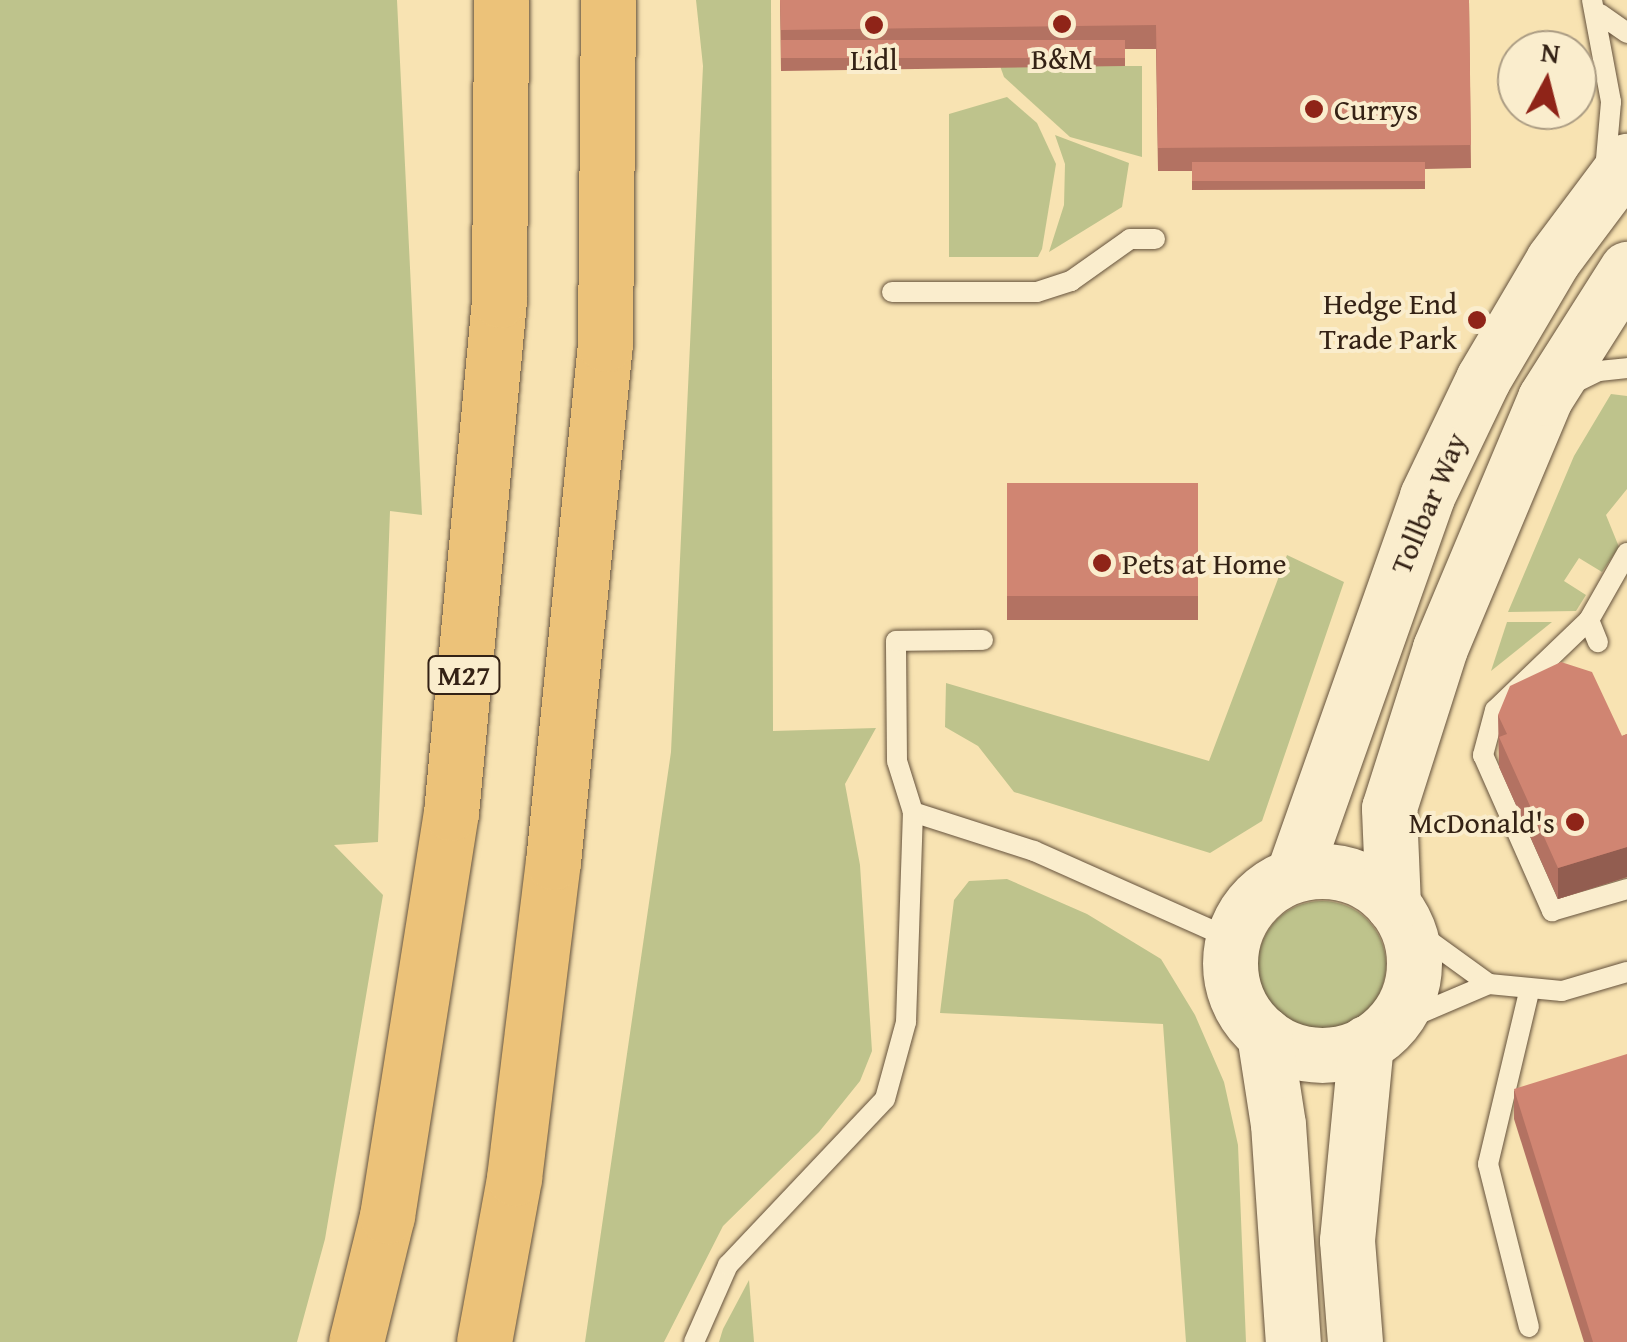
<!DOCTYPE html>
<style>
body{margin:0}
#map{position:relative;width:1627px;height:1342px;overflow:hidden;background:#f8e3b2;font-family:"Gentium Book Plus",serif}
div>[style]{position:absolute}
.green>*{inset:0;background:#bec38c}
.round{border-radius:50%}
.roads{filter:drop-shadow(0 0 2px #65523c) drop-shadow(0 0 2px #65523c)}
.service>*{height:20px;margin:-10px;padding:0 10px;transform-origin:10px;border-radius:10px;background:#faedcd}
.secondary>*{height:55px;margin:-27.5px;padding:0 27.5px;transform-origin:27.5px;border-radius:27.5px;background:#faedcd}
.secondary>.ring{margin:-27.5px;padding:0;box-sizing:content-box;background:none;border:55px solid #faedcd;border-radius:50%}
.motorway>*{height:55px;margin:-27.5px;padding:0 27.5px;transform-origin:27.5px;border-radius:27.5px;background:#ecc279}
.wall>*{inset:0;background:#b37262;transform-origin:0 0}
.shaded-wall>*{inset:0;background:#925d50}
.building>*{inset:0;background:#d08572;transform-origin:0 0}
.dots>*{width:28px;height:28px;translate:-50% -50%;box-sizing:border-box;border:5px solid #faedcd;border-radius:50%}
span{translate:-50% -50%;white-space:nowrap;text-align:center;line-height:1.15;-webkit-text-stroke:8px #faedcd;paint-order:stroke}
.shield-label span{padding:2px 8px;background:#faedcd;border:2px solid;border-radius:8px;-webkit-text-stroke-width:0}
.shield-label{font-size:28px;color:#342215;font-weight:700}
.poi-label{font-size:30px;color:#342215}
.left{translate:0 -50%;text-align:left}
.right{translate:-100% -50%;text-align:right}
.street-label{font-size:30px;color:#342215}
.north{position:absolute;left:1497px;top:30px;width:100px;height:100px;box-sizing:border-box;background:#faedcd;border:2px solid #ab9c83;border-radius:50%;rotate:7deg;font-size:28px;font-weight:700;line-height:40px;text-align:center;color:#342215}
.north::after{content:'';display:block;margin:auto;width:35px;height:45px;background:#8f2418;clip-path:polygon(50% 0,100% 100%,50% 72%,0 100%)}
</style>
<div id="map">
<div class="green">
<div style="clip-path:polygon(0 0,397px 0,422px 515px,390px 511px,378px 842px,334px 845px,383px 895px,325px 1239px,297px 1342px,0 1342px)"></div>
<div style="clip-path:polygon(696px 0,771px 0,773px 731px,876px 728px,845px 784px,860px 865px,872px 1051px,860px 1081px,819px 1132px,723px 1226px,664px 1342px,585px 1342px,671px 752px,703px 66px)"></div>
<div style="clip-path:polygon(1000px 66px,1142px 66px,1142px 157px,1070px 137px,1004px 77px)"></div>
<div style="clip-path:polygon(1007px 97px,1037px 123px,1056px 164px,1042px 249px,1038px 257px,949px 257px,949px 114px)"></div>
<div style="clip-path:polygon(1055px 135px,1129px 163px,1122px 207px,1049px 252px,1064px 205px,1065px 164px)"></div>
<div style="clip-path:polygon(1611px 394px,1627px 396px,1627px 489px,1606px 515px,1619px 547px,1602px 572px,1579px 558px,1564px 581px,1586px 595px,1576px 611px,1508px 612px,1574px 456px)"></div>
<div style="clip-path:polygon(1287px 555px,1344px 582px,1262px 821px,1210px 853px,1014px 792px,978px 746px,945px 727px,946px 683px,1209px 761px)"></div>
<div style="clip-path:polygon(1507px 622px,1552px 622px,1491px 671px)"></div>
<div style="clip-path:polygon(1007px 879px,1087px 914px,1161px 959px,1195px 1015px,1224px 1082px,1238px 1145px,1246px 1342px,1186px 1342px,1163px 1024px,940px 1013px,954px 900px,969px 881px)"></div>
<div class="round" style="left:1258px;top:901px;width:128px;height:128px"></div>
<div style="clip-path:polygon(749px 1280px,754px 1342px,719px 1342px,723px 1329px)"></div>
</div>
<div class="roads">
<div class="service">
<div style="left:1592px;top:0;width:104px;rotate:79.4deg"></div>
<div style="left:1611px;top:102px;width:69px;rotate:95deg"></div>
<div style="left:1600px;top:14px;width:33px;rotate:35deg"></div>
<div style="left:892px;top:292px;width:145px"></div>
<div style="left:1037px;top:292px;width:36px;rotate:-18deg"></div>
<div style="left:1071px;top:281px;width:72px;rotate:-35.4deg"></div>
<div style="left:1130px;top:239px;width:25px"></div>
<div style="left:1568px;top:386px;width:34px;rotate:-26deg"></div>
<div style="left:1599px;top:371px;width:28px;rotate:-6deg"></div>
<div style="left:1627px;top:553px;width:77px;rotate:119.6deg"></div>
<div style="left:1589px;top:620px;width:130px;rotate:136.2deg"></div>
<div style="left:1495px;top:710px;width:47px;rotate:104.9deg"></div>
<div style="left:1483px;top:755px;width:171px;rotate:66.1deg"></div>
<div style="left:1552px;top:911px;width:78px;rotate:-16.3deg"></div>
<div style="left:1589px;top:620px;width:24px;rotate:68deg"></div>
<div style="left:913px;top:812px;width:127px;rotate:17.9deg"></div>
<div style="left:1034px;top:851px;width:217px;rotate:24deg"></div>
<div style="left:1406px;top:924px;width:102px;rotate:35.9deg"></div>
<div style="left:1489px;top:984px;width:73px;rotate:5.5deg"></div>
<div style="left:1562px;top:991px;width:68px;rotate:-16.3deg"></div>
<div style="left:1529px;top:992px;width:177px;rotate:103.4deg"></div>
<div style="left:1488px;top:1164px;width:168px;rotate:75.9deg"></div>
<div style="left:1388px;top:1027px;width:110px;rotate:-23.1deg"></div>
<div style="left:694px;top:1342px;width:84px;rotate:-66.2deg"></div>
<div style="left:728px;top:1265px;width:228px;rotate:-46.6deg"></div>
<div style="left:885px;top:1099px;width:80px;rotate:-74.7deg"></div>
<div style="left:906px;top:1022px;width:210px;rotate:-88.1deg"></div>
<div style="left:913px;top:812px;width:53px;rotate:-107.4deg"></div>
<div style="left:897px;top:761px;width:120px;rotate:-90.5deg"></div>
<div style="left:896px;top:641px;width:87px;rotate:-0.7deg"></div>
</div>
<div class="secondary">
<div class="ring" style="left:1230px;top:871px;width:129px;height:129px"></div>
<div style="left:1293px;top:875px;width:402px;rotate:-70.5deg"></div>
<div style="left:1427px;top:496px;width:130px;rotate:-64.4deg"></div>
<div style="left:1483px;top:379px;width:138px;rotate:-59.5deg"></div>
<div style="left:1553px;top:260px;width:124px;rotate:-53.2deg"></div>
<div style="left:1393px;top:905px;width:97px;rotate:-92.4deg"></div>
<div style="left:1389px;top:808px;width:168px;rotate:-72.3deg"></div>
<div style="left:1440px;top:648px;width:271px;rotate:-67.2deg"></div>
<div style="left:1545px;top:398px;width:153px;rotate:-57.6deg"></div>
<div style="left:1264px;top:1034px;width:91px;rotate:81.2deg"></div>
<div style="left:1278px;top:1124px;width:219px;rotate:86.1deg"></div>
<div style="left:1355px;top:1342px;width:102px;rotate:-94.5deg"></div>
<div style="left:1347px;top:1240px;width:198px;rotate:-84.5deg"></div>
</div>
<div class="motorway">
<div style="left:356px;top:1342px;width:130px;rotate:-76.2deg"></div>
<div style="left:387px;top:1216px;width:408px;rotate:-81deg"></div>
<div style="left:451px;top:813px;width:515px;rotate:-84.65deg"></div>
<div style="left:499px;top:300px;width:300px;rotate:-89.6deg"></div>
<div style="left:484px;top:1342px;width:167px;rotate:-79.6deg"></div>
<div style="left:514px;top:1178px;width:318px;rotate:-83deg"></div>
<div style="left:553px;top:862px;width:521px;rotate:-84.27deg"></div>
<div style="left:605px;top:344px;width:344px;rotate:-89.5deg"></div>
</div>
</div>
<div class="wall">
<div style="clip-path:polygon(780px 0,1469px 0,1471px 168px,1425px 169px,1425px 189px,1192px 190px,1192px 171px,1158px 171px,1156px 49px,1125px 49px,1125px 66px,781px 71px)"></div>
<div style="left:1007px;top:483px;width:191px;height:137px"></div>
<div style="clip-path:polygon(1498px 715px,1622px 736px,1627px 734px,1627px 877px,1558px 899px,1499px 767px)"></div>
<div style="clip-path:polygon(1514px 1089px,1627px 1342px,1584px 1342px,1514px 1119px)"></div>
</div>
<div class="shaded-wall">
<div style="clip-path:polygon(1627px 847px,1627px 877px,1558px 899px,1558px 868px)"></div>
</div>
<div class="building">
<div style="clip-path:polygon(780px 0,1469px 0,1471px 145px,1158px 148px,1156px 25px,781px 30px)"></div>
<div style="left:1125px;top:40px;width:18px;height:344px;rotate:90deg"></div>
<div style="left:1425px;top:162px;width:19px;height:233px;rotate:90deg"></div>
<div style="left:1007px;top:483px;width:191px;height:113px"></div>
<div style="clip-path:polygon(1561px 662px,1592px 672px,1622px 736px,1627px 734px,1627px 847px,1558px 868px,1499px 737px,1507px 734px,1498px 715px,1510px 686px)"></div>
<div style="clip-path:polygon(1627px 1054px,1627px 1342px,1593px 1342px,1514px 1089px)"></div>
</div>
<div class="dots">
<div style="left:1062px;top:24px;background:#8f2418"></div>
<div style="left:874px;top:25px;background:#8f2418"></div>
<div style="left:1314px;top:109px;background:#8f2418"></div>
<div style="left:1477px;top:320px;background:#8f2418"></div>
<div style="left:1102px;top:563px;background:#8f2418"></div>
<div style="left:1575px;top:822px;background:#8f2418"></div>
</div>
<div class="shield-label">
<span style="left:464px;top:675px">M27</span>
</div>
<div class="poi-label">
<span style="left:1062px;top:58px">B&amp;M</span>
<span style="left:874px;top:59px">Lidl</span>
<span class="left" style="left:1334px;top:109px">Currys</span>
<span class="right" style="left:1457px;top:320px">Hedge End<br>Trade Park</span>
<span class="left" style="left:1122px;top:563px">Pets at Home</span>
<span class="right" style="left:1555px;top:822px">McDonald's</span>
</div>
<div class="street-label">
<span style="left:1428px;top:503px;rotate:-67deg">Tollbar Way</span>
</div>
<div class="north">N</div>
</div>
